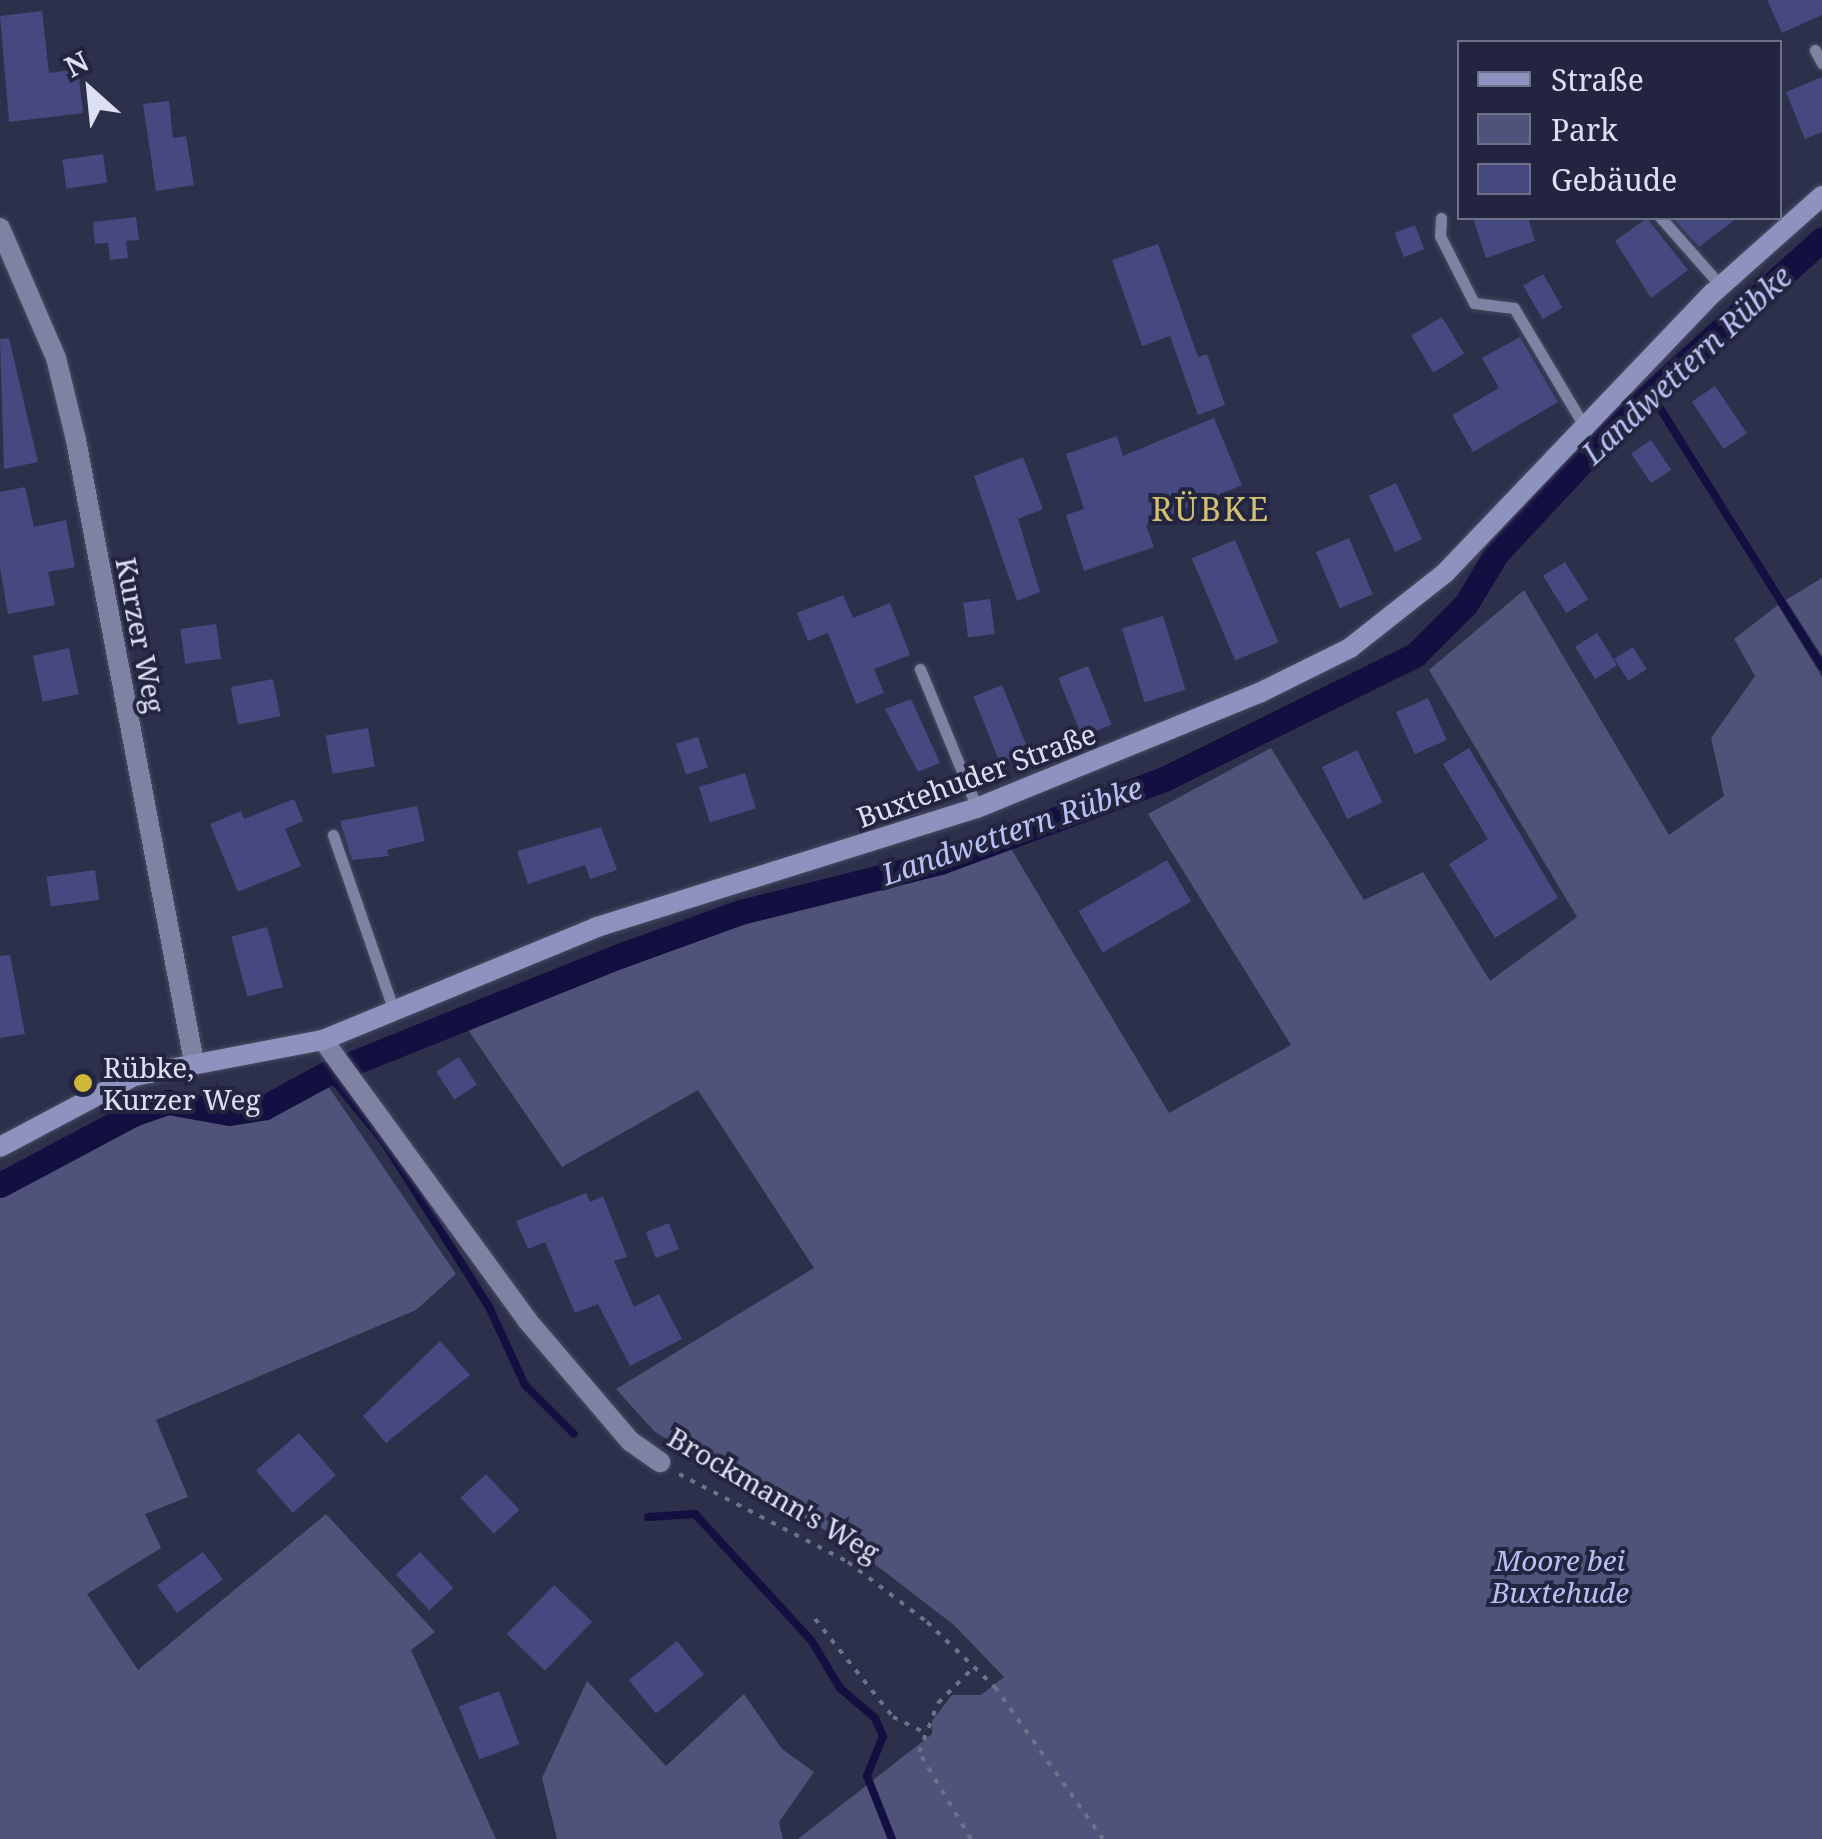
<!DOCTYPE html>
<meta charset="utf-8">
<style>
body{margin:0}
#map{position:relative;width:1822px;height:1839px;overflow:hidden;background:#2d304b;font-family:"Noto Serif",serif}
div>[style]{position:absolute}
.green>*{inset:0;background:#4f537a}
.stream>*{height:8px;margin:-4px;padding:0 4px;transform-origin:4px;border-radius:4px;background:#130f41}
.canal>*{height:25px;margin:-12.5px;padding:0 12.5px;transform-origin:12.5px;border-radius:12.5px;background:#130f41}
.building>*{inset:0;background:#45497f;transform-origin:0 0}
.path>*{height:4px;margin-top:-2px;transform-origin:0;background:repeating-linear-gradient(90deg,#6e7188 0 5px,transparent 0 13px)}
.roads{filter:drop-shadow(0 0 2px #494b62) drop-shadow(0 0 2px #494b62)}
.lane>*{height:11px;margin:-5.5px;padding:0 5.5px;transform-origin:5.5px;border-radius:5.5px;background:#7f83a3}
.street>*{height:20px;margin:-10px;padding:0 10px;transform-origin:10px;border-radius:10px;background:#7f83a3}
.secondary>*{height:20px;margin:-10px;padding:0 10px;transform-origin:10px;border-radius:10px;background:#8d92be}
.dots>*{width:28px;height:28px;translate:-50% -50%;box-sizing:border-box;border:5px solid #232540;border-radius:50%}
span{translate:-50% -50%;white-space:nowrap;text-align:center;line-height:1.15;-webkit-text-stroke:8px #232540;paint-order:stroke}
.street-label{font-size:28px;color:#dde0f2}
.poi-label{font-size:28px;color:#dde0f2}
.left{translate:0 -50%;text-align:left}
.park-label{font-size:28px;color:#b8bff2;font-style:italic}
.water-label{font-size:30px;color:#bac1f4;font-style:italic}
.quarter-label{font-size:32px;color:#d0c173;letter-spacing:2.5px}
.legend{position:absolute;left:1457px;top:40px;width:325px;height:180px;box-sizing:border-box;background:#232540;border:2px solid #6d7087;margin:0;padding:12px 18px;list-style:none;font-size:30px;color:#dde0f2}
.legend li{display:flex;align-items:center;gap:20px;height:50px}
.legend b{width:50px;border:2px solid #6d7087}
.north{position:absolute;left:40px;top:40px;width:100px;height:100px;-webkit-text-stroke:8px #232540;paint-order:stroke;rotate:333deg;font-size:28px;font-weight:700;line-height:40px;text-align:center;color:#dde0f2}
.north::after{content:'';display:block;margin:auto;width:35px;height:45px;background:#dde0f2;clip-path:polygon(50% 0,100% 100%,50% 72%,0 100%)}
</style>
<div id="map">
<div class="green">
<div style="clip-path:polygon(1822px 578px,1822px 656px,1786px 600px)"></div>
<div style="clip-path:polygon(1524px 590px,1669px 835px,1724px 796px,1711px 738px,1755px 676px,1734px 639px,1778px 605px,1822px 677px,1822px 1839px,798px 1839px,932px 1734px,932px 1721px,952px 1695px,981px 1695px,1004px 1677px,954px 1625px,842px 1539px,723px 1477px,654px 1431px,616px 1389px,814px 1268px,698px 1090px,562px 1167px,466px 1027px,776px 911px,1010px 847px,1169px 1113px,1291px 1045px,1148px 814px,1271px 748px,1364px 900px,1423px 872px,1490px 981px,1577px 917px,1429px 670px)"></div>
<div style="clip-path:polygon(326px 1083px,456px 1274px,416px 1310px,156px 1420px,188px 1497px,145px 1514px,161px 1548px,87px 1594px,138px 1670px,326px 1514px,435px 1632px,411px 1650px,496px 1839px,0 1839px,0 1195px,136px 1119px,167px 1108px,224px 1121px,262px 1115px)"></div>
<div style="clip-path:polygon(587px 1681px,666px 1766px,744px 1694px,782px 1749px,814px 1772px,779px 1822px,783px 1839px,557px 1839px,542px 1778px)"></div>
</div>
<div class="stream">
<div style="left:1651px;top:394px;width:322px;rotate:57.9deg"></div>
<div style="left:328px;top:1073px;width:89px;rotate:50.9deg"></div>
<div style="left:384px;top:1142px;width:196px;rotate:57.5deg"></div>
<div style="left:489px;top:1307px;width:86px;rotate:65.2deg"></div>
<div style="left:525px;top:1385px;width:69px;rotate:45deg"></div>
<div style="left:648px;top:1517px;width:47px;rotate:-3.7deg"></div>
<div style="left:695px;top:1514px;width:171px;rotate:47.4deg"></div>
<div style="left:811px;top:1640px;width:56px;rotate:58.9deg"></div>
<div style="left:840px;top:1688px;width:46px;rotate:40.6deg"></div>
<div style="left:875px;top:1718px;width:20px;rotate:66deg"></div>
<div style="left:883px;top:1736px;width:43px;rotate:111.8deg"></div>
<div style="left:867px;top:1776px;width:68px;rotate:68.4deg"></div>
</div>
<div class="canal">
<div style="left:0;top:1185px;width:151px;rotate:-28.1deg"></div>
<div style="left:133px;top:1114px;width:37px;rotate:-19deg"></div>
<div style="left:168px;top:1102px;width:62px;rotate:10.2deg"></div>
<div style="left:229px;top:1113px;width:36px;rotate:-9deg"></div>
<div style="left:265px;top:1107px;width:72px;rotate:-28.4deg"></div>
<div style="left:328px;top:1073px;width:317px;rotate:-21.9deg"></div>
<div style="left:622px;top:955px;width:127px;rotate:-19.9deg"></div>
<div style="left:741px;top:912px;width:205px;rotate:-14.1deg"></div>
<div style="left:940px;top:862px;width:239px;rotate:-20.3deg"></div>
<div style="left:1164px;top:779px;width:280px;rotate:-26.3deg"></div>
<div style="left:1415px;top:655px;width:72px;rotate:-45deg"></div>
<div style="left:1466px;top:604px;width:58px;rotate:-59deg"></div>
<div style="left:1496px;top:554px;width:182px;rotate:-47deg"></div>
<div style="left:1620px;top:421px;width:272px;rotate:-42deg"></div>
</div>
<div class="building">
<div style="clip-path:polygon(1767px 0,1822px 0,1822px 15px,1782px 33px)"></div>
<div style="clip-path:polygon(42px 11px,49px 73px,78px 69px,83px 113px,9px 122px,0 16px)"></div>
<div style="clip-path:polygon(1822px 77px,1822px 132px,1805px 139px,1786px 92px)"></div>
<div style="clip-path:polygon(169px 101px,173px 138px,186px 136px,194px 185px,156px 191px,143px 104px)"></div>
<div style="left:103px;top:154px;width:29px;height:41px;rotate:82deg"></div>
<div style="clip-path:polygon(136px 217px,139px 240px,126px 241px,128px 258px,110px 260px,108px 243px,95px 244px,93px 222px)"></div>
<div style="clip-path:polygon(1473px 218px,1528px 218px,1535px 241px,1486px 258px)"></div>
<div style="clip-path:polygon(1647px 218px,1688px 270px,1651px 298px,1615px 241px)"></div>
<div style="clip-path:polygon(1673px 218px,1737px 218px,1699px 247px)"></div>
<div style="left:1415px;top:225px;width:26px;height:22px;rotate:69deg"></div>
<div style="clip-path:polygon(1158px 244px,1198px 357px,1207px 354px,1225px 405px,1198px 415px,1170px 336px,1142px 346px,1112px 260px)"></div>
<div style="left:1543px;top:274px;width:39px;height:23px;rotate:60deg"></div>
<div style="left:1442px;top:317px;width:43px;height:36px;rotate:59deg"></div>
<div style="clip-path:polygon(1520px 337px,1558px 402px,1473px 452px,1452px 415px,1499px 388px,1482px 358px)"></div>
<div style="clip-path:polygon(9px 338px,38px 462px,4px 469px,0 339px)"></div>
<div style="left:1715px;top:386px;width:57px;height:28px;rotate:56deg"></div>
<div style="clip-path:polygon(1214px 418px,1242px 485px,1146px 525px,1154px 547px,1084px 571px,1066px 515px,1084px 509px,1066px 454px,1117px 436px,1123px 456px)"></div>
<div style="left:1651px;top:440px;width:36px;height:24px;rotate:56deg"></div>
<div style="clip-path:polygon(1023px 457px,1043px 509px,1018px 519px,1040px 592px,1017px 601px,974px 476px)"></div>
<div style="left:1396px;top:483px;width:62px;height:30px;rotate:65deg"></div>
<div style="clip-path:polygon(25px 487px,34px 527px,66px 520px,75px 567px,48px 572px,55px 605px,8px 614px,0 568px,0 492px)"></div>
<div style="left:1349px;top:538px;width:61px;height:36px;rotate:67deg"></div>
<div style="left:1235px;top:540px;width:111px;height:47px;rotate:67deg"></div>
<div style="left:1565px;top:562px;width:44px;height:26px;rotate:58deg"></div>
<div style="clip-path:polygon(843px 595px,853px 618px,890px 603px,910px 655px,874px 669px,884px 693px,856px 704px,828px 633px,808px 641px,797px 613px)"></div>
<div style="left:990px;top:599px;width:35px;height:27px;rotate:82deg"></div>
<div style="left:1163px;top:616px;width:77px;height:43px;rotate:73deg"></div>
<div style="left:216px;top:624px;width:35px;height:36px;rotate:82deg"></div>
<div style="left:1597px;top:633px;width:38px;height:26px;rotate:58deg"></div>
<div style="left:1633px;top:647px;width:26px;height:22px;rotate:58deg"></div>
<div style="left:69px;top:648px;width:47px;height:37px;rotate:78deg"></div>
<div style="left:1088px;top:666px;width:63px;height:32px;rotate:68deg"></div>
<div style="left:273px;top:679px;width:38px;height:43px;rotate:79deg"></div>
<div style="left:1002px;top:685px;width:74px;height:31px;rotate:68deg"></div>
<div style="left:1428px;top:698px;width:46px;height:35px;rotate:66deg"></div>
<div style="clip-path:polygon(911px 699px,940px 763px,918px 772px,885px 709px)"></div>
<div style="left:368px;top:728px;width:39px;height:43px;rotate:80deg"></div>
<div style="left:698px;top:737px;width:32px;height:23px;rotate:72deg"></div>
<div style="clip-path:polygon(1469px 748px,1558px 898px,1495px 938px,1449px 864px,1488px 839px,1443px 764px)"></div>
<div style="left:1357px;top:750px;width:58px;height:39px;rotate:64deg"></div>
<div style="left:745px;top:773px;width:37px;height:48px;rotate:73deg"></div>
<div style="clip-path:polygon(294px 799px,303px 821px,285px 829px,301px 866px,238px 892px,210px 824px,241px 811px,244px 819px)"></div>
<div style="clip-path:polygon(417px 806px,425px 841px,387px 850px,389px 856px,352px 860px,340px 821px)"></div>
<div style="clip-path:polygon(601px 827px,617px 870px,590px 879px,585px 865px,528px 884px,517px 851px)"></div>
<div style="left:1167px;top:860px;width:48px;height:102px;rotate:60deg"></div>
<div style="left:95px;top:870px;width:30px;height:49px;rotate:82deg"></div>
<div style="left:267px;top:927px;width:62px;height:37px;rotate:75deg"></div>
<div style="clip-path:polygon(10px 955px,25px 1034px,0 1038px,0 956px)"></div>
<div style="left:459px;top:1057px;width:33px;height:27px;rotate:57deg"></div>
<div style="clip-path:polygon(586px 1193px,590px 1202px,603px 1196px,627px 1257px,614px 1261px,634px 1307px,659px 1294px,682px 1339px,630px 1366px,598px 1304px,575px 1313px,545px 1242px,528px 1249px,516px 1221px)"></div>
<div style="left:669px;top:1223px;width:28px;height:25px;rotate:69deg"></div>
<div style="clip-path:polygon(440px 1341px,470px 1375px,386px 1443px,363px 1416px)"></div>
<div style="left:299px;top:1433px;width:56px;height:57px;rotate:49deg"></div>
<div style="left:486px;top:1474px;width:49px;height:35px;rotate:47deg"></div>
<div style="left:203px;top:1552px;width:34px;height:57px;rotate:54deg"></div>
<div style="left:420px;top:1552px;width:49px;height:33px;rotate:47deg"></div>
<div style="left:554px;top:1585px;width:53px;height:68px;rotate:44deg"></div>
<div style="left:677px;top:1641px;width:43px;height:62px;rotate:51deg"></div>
<div style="left:499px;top:1691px;width:57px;height:43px;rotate:69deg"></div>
</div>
<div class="path">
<div style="left:679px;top:1474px;width:191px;rotate:27.5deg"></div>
<div style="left:848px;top:1562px;width:99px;rotate:37.2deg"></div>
<div style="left:927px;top:1622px;width:94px;rotate:43.7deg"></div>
<div style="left:995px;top:1687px;width:186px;rotate:54.6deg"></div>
<div style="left:815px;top:1619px;width:125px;rotate:51.5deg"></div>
<div style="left:893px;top:1717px;width:32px;rotate:26deg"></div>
<div style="left:971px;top:1839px;width:101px;rotate:-120.9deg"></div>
<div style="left:919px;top:1752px;width:53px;rotate:-68.8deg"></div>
<div style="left:938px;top:1703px;width:51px;rotate:-45deg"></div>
</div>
<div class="roads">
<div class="lane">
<div style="left:1815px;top:50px;width:15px;rotate:62deg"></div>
<div style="left:1441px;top:218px;width:18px;rotate:93deg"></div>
<div style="left:1440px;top:236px;width:75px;rotate:63.1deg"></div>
<div style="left:1474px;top:303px;width:40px;rotate:7.1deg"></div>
<div style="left:1514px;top:308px;width:135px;rotate:59.3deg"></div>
<div style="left:1661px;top:218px;width:91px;rotate:48.6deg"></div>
<div style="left:920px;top:669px;width:150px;rotate:67.7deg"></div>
<div style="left:333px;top:835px;width:186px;rotate:70.9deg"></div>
</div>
<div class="street">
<div style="left:0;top:228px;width:142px;rotate:66.7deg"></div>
<div style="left:56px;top:358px;width:84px;rotate:76.3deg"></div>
<div style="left:76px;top:440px;width:633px;rotate:79.26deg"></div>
<div style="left:323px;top:1040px;width:346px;rotate:53.9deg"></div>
<div style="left:527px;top:1320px;width:159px;rotate:49.6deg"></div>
<div style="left:630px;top:1441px;width:37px;rotate:35deg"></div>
</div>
<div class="secondary">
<div style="left:0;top:1147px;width:152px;rotate:-27.9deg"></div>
<div style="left:134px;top:1076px;width:192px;rotate:-10.8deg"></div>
<div style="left:323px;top:1040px;width:296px;rotate:-22.4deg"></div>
<div style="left:597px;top:927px;width:398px;rotate:-17.4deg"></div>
<div style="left:977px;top:808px;width:305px;rotate:-22.2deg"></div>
<div style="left:1259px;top:693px;width:102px;rotate:-26.3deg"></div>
<div style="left:1350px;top:648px;width:121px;rotate:-38.3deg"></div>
<div style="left:1445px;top:573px;width:388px;rotate:-46.3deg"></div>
<div style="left:1713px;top:293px;width:146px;rotate:-41.7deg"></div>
</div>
</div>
<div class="dots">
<div style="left:83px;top:1083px;background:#cfb837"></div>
</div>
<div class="street-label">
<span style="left:141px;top:635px;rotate:79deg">Kurzer Weg</span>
<span style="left:976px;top:775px;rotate:-20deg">Buxtehuder Straße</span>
<span style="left:774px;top:1494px;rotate:30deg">Brockmann's Weg</span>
</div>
<div class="poi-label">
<span class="left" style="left:103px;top:1083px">Rübke,<br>Kurzer Weg</span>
</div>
<div class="park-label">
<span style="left:1560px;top:1576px">Moore bei<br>Buxtehude</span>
</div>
<div class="water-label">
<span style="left:1687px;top:365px;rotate:-43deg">Landwettern Rübke</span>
<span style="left:1012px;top:831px;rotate:-19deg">Landwettern Rübke</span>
</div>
<div class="quarter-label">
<span style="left:1211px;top:509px">RÜBKE</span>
</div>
<ul class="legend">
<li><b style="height:12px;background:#8d92be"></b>Straße</li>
<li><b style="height:28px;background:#4f537a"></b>Park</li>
<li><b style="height:28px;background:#45497f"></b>Gebäude</li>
</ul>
<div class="north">N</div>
</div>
